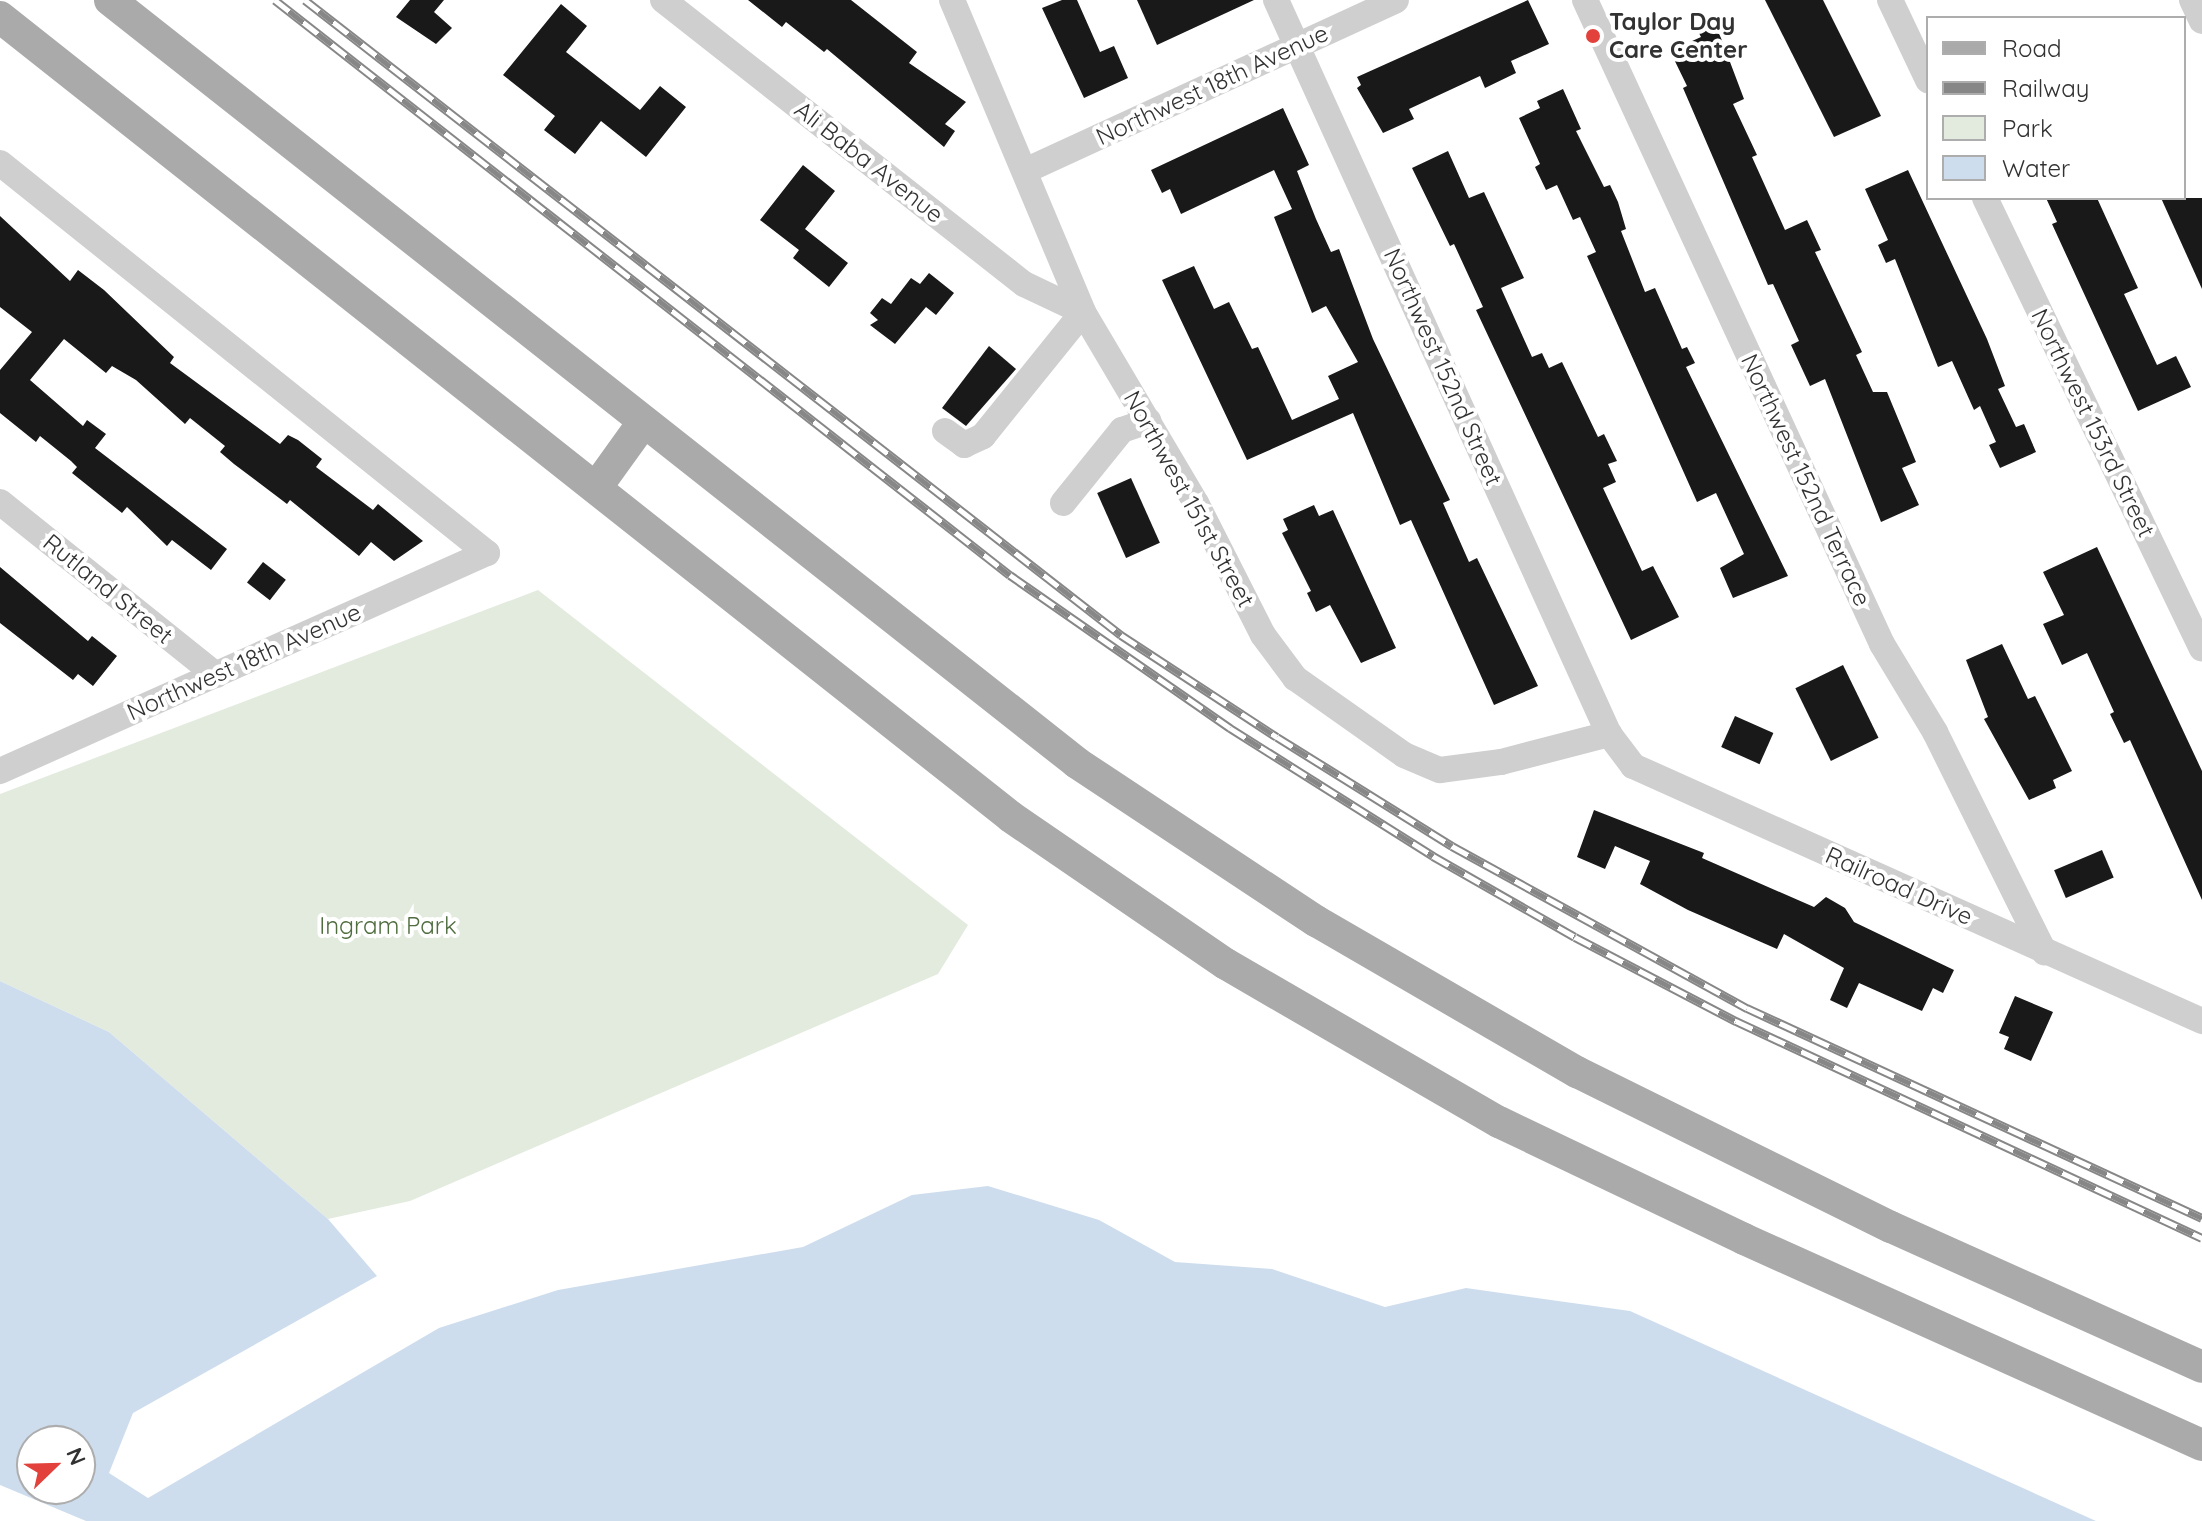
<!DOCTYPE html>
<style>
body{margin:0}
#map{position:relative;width:2202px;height:1521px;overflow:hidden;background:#fff;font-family:Quicksand,sans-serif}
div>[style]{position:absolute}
.green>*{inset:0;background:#e3ebde}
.water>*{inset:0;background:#cedded}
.building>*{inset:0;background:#191919;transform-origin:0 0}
.minor>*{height:26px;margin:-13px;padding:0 13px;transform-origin:13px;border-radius:13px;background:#cfcfcf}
.major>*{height:32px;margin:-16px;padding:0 16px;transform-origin:16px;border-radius:16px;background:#aaa}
.rail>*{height:9px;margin-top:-4.5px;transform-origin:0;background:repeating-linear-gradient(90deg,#fff 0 18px,#878787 0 36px);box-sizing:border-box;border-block:2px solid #878787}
.dots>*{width:22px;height:22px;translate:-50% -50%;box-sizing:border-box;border:4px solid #fff;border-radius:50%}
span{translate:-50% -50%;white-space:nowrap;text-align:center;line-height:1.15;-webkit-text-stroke:8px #fff;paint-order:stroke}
.poi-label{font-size:24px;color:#323232;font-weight:700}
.left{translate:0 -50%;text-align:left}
.street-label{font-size:24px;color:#323232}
.park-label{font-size:24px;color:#4f6d3f}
.legend{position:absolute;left:1926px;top:16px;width:260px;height:184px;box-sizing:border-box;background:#fff;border:2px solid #adadad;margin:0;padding:10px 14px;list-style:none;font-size:24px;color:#323232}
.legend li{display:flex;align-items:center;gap:16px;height:40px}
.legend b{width:40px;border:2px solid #adadad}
.north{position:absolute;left:16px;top:1425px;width:80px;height:80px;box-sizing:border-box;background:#fff;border:2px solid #adadad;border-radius:50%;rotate:67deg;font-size:22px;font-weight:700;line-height:32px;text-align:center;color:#323232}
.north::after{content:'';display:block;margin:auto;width:28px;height:36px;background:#e2423b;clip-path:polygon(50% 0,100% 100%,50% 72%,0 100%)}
</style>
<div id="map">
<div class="green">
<div style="clip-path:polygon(538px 590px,968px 925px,938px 974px,410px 1201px,328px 1219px,109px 1032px,0 981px,0 794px)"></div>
</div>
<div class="water">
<div style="clip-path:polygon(evenodd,0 981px,109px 1032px,328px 1219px,377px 1276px,133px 1413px,109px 1473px,148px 1498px,439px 1328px,558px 1290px,803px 1247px,912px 1195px,988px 1186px,1099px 1220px,1175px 1262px,1272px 1269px,1385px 1307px,1466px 1288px,1630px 1311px,2096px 1521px,86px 1521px,0 1485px,0 981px,32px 1441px,80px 1441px,80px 1489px,32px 1489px,32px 1441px)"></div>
</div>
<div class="building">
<div style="clip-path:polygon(410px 0,444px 0,434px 12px,452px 28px,436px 44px,396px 17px)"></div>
<div style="clip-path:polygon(748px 0,851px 0,917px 52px,909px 63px,966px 102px,945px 124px,955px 131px,944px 147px,827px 49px,824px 52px,786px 22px,782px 27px)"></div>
<div style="clip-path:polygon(1062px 0,1077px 0,1100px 52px,1114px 46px,1128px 78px,1084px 98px,1042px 8px)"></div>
<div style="clip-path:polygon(1137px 0,1254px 0,1157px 45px)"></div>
<div style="clip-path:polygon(1528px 0,1549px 44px,1511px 61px,1516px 73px,1485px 88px,1480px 76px,1409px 109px,1414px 119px,1383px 133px,1357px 88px,1361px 85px,1357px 77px)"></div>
<div style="clip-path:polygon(1765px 0,1823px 0,1881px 116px,1834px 137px)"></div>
<div style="clip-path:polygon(561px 4px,587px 26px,566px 52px,640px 110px,660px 86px,686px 107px,646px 157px,601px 121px,575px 154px,544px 130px,555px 116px,503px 75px)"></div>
<div style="clip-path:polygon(1713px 17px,1744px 99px,1733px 104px,1757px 155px,1752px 157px,1785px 230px,1807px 220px,1821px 250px,1815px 252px,1862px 352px,1856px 355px,1873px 392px,1887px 392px,1916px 462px,1902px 468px,1919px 505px,1881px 522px,1825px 379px,1810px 386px,1791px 345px,1799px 341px,1773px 284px,1768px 285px,1683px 88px,1687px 86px,1670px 51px,1701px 37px,1695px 25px)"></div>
<div style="clip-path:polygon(1563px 89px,1581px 129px,1576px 131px,1604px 187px,1610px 185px,1618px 202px,1626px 229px,1621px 231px,1645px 292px,1655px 288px,1682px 349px,1687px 347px,1695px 363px,1686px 367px,1788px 576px,1733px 598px,1720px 568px,1744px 554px,1716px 493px,1697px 502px,1587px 256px,1596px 252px,1580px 217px,1573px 220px,1557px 185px,1546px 190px,1535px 167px,1540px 164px,1519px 118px,1540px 108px,1537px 101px)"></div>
<div style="clip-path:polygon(1283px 108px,1309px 165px,1297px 171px,1316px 219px,1331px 252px,1339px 249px,1373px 339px,1450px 500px,1443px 503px,1469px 562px,1477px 558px,1538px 686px,1494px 705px,1411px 520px,1400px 525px,1353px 413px,1247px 460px,1162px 280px,1194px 266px,1214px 309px,1229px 302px,1252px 349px,1258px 347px,1292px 420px,1339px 399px,1328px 376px,1358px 362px,1326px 306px,1312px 313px,1274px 217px,1292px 209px,1274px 170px,1181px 214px,1170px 189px,1162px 193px,1151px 170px)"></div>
<div style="clip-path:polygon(1448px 151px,1469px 198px,1484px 192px,1524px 278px,1501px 288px,1532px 357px,1542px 353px,1549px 368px,1562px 362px,1598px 437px,1604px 434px,1617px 461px,1608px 464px,1616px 482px,1603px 488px,1642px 571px,1653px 566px,1679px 617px,1631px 640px,1476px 310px,1483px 307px,1454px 244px,1450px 246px,1412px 168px)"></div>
<div style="clip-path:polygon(803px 165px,835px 191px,805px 229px,848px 263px,829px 287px,793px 258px,799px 250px,760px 220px)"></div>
<div style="clip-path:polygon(1908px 170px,1987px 339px,2005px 386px,1998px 389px,2016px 427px,2024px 424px,2036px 452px,2000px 468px,1989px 445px,1996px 442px,1980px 406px,1974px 410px,1952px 361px,1938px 367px,1895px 259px,1886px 263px,1878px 245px,1888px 240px,1865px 189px)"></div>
<div style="clip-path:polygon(2046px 198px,2097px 198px,2138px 288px,2124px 294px,2157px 365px,2176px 356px,2191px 387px,2138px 411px,2052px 224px,2057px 222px)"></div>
<div style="clip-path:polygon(2161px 198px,2202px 198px,2202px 289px)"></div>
<div style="clip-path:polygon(0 216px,70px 281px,78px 270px,104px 290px,174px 357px,170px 363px,280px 444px,288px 435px,298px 440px,322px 459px,316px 467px,373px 510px,378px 504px,423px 541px,394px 561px,371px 542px,359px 556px,290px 500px,287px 504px,234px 464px,220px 452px,225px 446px,190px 418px,185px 424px,136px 380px,112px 366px,106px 373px,64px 339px,30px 380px,83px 426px,87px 420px,106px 434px,95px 448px,227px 549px,211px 570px,172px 540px,167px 546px,127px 507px,122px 513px,72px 473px,77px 467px,71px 461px,40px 436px,36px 442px,0 413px,0 370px,32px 332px,0 307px)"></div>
<div style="clip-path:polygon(929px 273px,954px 293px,936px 315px,926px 307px,895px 344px,870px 325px,878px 320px,870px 313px,882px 298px,891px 304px,911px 278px,920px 284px)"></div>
<div style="clip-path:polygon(989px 346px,1016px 369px,966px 426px,942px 408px)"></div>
<div style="left:1131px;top:478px;width:71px;height:37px;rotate:66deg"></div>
<div style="clip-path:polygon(1314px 505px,1319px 516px,1333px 510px,1396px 648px,1361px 663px,1330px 605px,1316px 612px,1307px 593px,1311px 591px,1282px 533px,1288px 530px,1283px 519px)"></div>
<div style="clip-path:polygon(2097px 547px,2202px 771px,2202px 900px,2130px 740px,2124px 743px,2110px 714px,2114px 712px,2087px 653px,2062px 665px,2043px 624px,2064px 615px,2043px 572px)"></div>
<div style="left:263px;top:562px;width:29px;height:26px;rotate:38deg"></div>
<div style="clip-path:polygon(0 567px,88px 641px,92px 636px,117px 656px,93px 686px,78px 674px,73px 680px,0 623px)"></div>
<div style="clip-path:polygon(2002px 644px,2028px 699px,2035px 696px,2072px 771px,2053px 780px,2056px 788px,2029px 800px,1984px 719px,1988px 717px,1966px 660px)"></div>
<div style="left:1843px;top:665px;width:81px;height:53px;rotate:64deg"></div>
<div style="left:1735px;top:716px;width:42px;height:34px;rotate:24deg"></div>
<div style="clip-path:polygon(1594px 810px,1704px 853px,1702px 858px,1814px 907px,1826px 897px,1845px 908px,1854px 922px,1954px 970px,1943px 993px,1933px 988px,1922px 1011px,1859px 983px,1847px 1008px,1830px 1000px,1844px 968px,1784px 934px,1777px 949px,1688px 910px,1640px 884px,1650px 861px,1615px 846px,1605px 869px,1577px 857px)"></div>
<div style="left:2102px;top:850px;width:30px;height:52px;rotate:67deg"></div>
<div style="clip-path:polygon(2015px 996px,2053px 1012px,2031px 1061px,2004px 1049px,2009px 1037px,1999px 1033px)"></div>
</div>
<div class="minor">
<div style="left:663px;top:0;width:459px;rotate:38.2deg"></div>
<div style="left:1024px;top:284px;width:65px;rotate:25.4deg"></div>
<div style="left:952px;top:0;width:338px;rotate:67.2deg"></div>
<div style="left:1083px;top:312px;width:222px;rotate:59.4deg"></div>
<div style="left:1196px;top:503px;width:148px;rotate:63.1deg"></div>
<div style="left:1263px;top:635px;width:54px;rotate:53.3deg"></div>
<div style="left:1295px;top:678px;width:133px;rotate:35.2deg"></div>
<div style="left:1404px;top:755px;width:39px;rotate:23deg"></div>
<div style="left:1440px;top:770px;width:62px;rotate:-7.5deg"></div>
<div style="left:1501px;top:762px;width:112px;rotate:-14.5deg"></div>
<div style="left:1276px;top:0;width:806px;rotate:65.6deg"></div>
<div style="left:1609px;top:734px;width:40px;rotate:53deg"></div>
<div style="left:1633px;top:766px;width:624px;rotate:24.14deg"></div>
<div style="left:1585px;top:0;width:709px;rotate:65.24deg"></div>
<div style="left:1882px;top:644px;width:103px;rotate:58.9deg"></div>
<div style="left:1935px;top:732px;width:246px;rotate:63.6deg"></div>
<div style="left:1890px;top:0;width:89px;rotate:64.6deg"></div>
<div style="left:2192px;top:0;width:23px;rotate:65deg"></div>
<div style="left:0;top:163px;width:624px;rotate:38.69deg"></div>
<div style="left:487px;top:553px;width:534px;rotate:155.88deg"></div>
<div style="left:1027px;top:170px;width:406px;rotate:-24.7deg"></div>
<div style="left:1985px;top:198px;width:500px;rotate:64.3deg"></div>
<div style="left:945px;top:431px;width:24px;rotate:36deg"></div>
<div style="left:964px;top:445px;width:21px;rotate:-25deg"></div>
<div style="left:983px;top:436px;width:159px;rotate:-51.1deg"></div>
<div style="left:0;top:502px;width:277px;rotate:38.7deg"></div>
<div style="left:1063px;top:503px;width:94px;rotate:-51.1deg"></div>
<div style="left:1122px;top:430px;width:28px;rotate:-19deg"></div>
</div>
<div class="major">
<div style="left:110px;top:0;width:1232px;rotate:38.27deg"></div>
<div style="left:1077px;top:763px;width:287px;rotate:33.5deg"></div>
<div style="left:1316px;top:921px;width:302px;rotate:30.1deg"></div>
<div style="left:1577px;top:1072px;width:350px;rotate:26.3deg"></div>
<div style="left:1891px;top:1227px;width:341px;rotate:24.2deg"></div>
<div style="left:0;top:17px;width:1289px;rotate:38.35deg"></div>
<div style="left:1011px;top:817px;width:260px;rotate:34.4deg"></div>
<div style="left:1226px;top:964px;width:315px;rotate:30.1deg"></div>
<div style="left:1499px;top:1122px;width:272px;rotate:25.5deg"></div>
<div style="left:1744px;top:1239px;width:502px;rotate:24.22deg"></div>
<div style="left:596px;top:488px;width:79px;rotate:-54.3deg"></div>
</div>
<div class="rail">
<div style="left:275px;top:0;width:933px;rotate:38.04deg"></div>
<div style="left:1010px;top:575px;width:268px;rotate:34.8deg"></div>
<div style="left:1230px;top:728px;width:240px;rotate:32.2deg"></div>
<div style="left:1433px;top:856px;width:163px;rotate:29.7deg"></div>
<div style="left:1575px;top:937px;width:182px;rotate:27.6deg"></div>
<div style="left:1736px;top:1021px;width:514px;rotate:24.97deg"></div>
<div style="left:305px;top:0;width:1034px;rotate:37.89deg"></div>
<div style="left:1121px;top:635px;width:186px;rotate:33.2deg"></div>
<div style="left:1277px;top:737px;width:206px;rotate:31.9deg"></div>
<div style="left:1452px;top:846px;width:337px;rotate:28.8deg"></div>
<div style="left:1747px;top:1008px;width:501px;rotate:24.78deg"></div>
</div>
<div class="dots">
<div style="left:1593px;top:36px;background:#e2423b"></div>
</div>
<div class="poi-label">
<span class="left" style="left:1609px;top:36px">Taylor Day<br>Care Center</span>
</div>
<div class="street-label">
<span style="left:1212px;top:85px;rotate:-25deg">Northwest 18th Avenue</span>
<span style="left:869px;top:162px;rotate:38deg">Ali Baba Avenue</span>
<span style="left:1443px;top:367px;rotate:66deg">Northwest 152nd Street</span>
<span style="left:2093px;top:423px;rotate:64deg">Northwest 153rd Street</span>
<span style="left:1806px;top:480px;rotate:65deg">Northwest 152nd Terrace</span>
<span style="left:1189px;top:499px;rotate:61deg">Northwest 151st Street</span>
<span style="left:108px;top:589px;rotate:39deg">Rutland Street</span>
<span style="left:244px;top:662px;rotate:-24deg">Northwest 18th Avenue</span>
<span style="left:1899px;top:886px;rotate:24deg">Railroad Drive</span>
</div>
<div class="park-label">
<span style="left:388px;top:926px">Ingram Park</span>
</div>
<ul class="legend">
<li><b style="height:10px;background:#aaa"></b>Road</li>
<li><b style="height:10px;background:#878787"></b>Railway</li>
<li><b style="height:22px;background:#e3ebde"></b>Park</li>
<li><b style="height:22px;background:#cedded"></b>Water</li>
</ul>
<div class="north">N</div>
</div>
